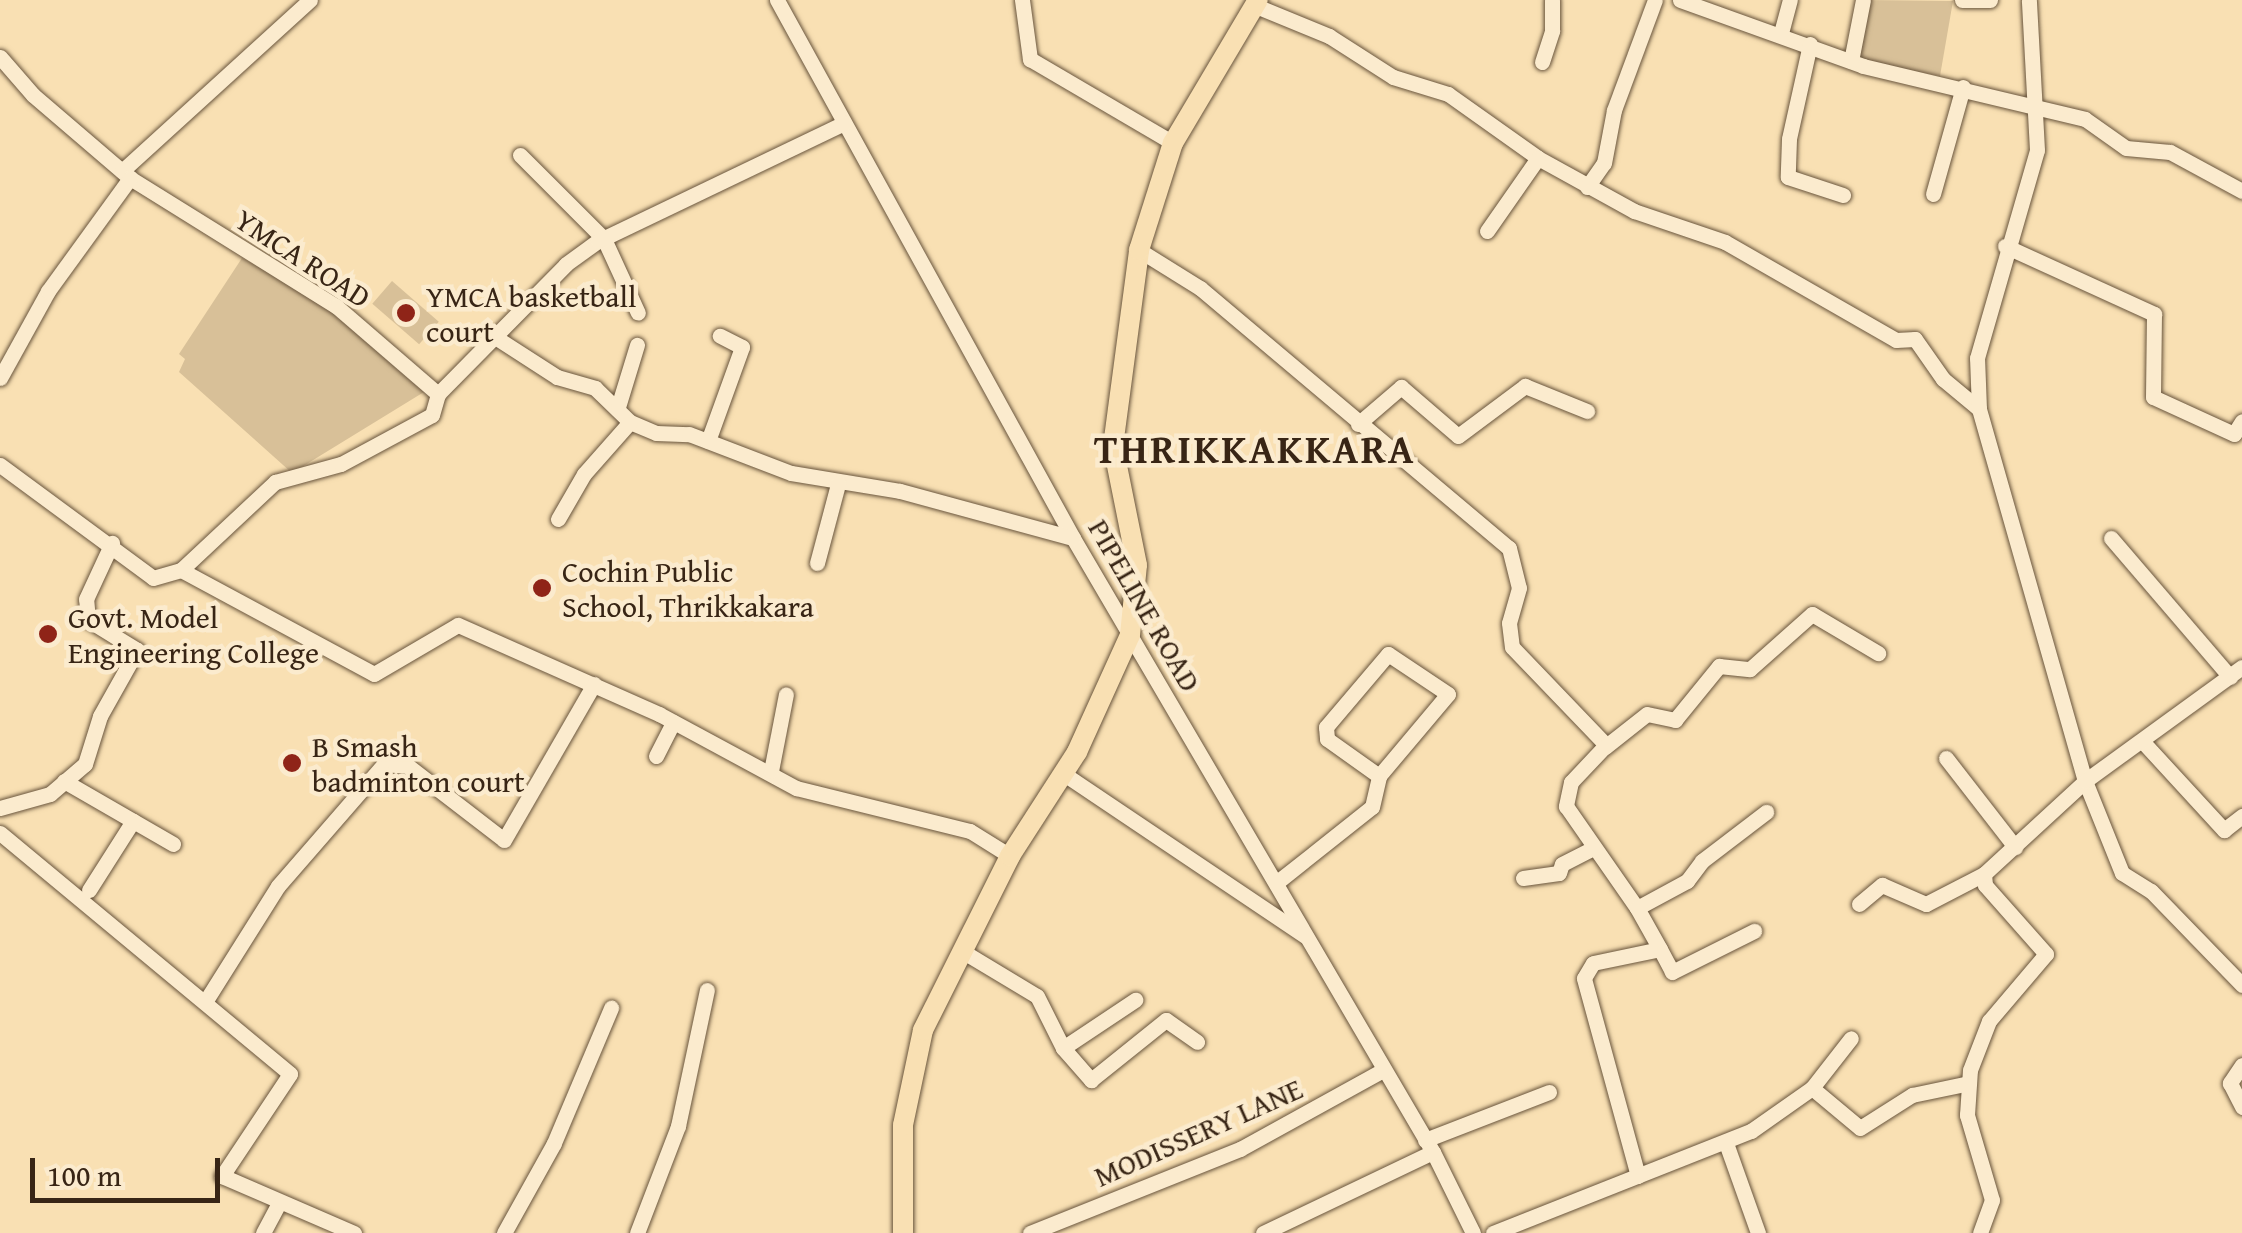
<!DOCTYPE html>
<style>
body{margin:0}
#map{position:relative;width:2242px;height:1233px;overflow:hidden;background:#f9e0b3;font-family:"Gentium Book Plus",serif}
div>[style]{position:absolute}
.green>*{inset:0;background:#d8c098;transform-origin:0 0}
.roads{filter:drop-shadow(0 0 2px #68543c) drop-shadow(0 0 2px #68543c)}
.minor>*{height:15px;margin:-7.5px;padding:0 7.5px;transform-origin:7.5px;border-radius:7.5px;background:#fbebce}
.major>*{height:20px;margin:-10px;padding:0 10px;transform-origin:10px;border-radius:10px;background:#f9e0b3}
.dots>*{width:28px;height:28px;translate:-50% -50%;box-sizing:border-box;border:5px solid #fbebce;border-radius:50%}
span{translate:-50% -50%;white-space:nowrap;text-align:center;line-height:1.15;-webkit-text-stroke:9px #fbebce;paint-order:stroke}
.street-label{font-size:30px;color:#382515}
.poi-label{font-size:30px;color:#382515}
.left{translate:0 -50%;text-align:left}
.district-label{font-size:40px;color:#382515;font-weight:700;letter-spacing:2.5px}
.scale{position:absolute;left:30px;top:1158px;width:190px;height:45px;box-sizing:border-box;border:5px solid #382515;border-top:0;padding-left:12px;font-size:30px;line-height:35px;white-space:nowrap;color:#382515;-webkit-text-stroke:8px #fbebce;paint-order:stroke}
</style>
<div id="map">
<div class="green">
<div style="clip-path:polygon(1867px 0,1953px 1px,1940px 76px,1854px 59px)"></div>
<div style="clip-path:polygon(242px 258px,313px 296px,424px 392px,292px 473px,179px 372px,185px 359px,179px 354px)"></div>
<div style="left:392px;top:281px;width:62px;height:30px;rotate:41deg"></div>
</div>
<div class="roads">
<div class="minor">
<div style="left:777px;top:0;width:614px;rotate:61.18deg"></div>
<div style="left:1073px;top:538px;width:712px;rotate:59.62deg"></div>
<div style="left:1433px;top:1152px;width:90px;rotate:63.7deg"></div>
<div style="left:1022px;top:0;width:60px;rotate:82.3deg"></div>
<div style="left:1030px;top:59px;width:166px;rotate:30.4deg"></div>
<div style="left:1680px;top:0;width:195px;rotate:19.8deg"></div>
<div style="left:1863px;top:66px;width:228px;rotate:13.4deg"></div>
<div style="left:2085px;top:119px;width:50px;rotate:35.3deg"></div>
<div style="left:2126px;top:148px;width:44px;rotate:5.2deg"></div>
<div style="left:2170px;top:152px;width:82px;rotate:28.4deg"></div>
<div style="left:1962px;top:0;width:28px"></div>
<div style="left:1256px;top:6px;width:79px;rotate:22.3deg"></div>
<div style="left:1329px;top:36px;width:76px;rotate:32.6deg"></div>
<div style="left:1393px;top:77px;width:58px;rotate:17.2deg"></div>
<div style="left:1448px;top:94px;width:110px;rotate:35.4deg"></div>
<div style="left:1538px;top:158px;width:110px;rotate:28.9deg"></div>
<div style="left:1634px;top:211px;width:96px;rotate:18.8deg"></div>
<div style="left:1725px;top:242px;width:197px;rotate:29.8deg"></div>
<div style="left:1896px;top:340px;width:19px;rotate:-3deg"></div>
<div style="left:1915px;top:339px;width:49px;rotate:55deg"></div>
<div style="left:1943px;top:379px;width:47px;rotate:39.8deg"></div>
<div style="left:1979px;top:409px;width:387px;rotate:74.1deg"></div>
<div style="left:2085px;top:781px;width:99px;rotate:68.1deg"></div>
<div style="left:2122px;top:873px;width:34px;rotate:32deg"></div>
<div style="left:2151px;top:891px;width:131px;rotate:45.9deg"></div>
<div style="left:1781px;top:33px;width:34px;rotate:-75deg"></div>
<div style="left:1810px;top:44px;width:97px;rotate:102.5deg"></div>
<div style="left:1789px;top:139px;width:38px;rotate:92deg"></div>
<div style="left:1788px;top:177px;width:58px;rotate:18.1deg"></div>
<div style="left:0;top:57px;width:50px;rotate:49deg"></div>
<div style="left:33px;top:95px;width:128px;rotate:40.6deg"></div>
<div style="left:130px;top:178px;width:243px;rotate:31.9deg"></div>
<div style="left:336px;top:306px;width:135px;rotate:40.8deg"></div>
<div style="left:1851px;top:61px;width:62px;rotate:-78.9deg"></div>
<div style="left:1542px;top:62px;width:33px;rotate:-72deg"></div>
<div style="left:1552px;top:31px;width:31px;rotate:-90deg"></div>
<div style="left:520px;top:155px;width:119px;rotate:45deg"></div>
<div style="left:604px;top:239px;width:81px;rotate:65.3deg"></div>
<div style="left:122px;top:171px;width:254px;rotate:-42.3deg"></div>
<div style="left:1587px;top:187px;width:29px;rotate:-55deg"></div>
<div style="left:1604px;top:163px;width:54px;rotate:-79.3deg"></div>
<div style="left:1614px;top:110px;width:117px;rotate:-69.6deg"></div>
<div style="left:1933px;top:194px;width:111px;rotate:-74.3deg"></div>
<div style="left:1487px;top:231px;width:89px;rotate:-55.1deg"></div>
<div style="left:2005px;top:246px;width:164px;rotate:24.5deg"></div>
<div style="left:2154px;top:314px;width:83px;rotate:90.7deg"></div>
<div style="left:2153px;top:397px;width:89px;rotate:24.6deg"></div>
<div style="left:2234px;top:434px;width:15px;rotate:-58deg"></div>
<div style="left:1139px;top:250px;width:72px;rotate:31.9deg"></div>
<div style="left:1200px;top:288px;width:404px;rotate:40.1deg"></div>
<div style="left:1509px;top:548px;width:41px;rotate:76deg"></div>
<div style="left:1519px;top:588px;width:36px;rotate:106deg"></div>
<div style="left:1509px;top:623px;width:24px;rotate:83deg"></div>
<div style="left:1512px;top:647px;width:136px;rotate:46.2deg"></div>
<div style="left:1606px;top:745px;width:51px;rotate:133.4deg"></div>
<div style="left:1571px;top:782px;width:25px;rotate:102deg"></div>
<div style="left:1566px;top:806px;width:124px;rotate:55.2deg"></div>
<div style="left:495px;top:337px;width:74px;rotate:32.8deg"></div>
<div style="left:557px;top:377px;width:40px;rotate:16deg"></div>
<div style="left:595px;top:388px;width:49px;rotate:44.2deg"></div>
<div style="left:630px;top:422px;width:28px;rotate:23deg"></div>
<div style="left:656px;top:433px;width:33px;rotate:2deg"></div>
<div style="left:689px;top:434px;width:109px;rotate:20.9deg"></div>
<div style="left:791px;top:473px;width:110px;rotate:9.4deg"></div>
<div style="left:900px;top:491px;width:179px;rotate:15.2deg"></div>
<div style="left:0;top:378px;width:99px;rotate:-61.1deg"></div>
<div style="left:48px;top:291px;width:140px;rotate:-54deg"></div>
<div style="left:618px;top:407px;width:65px;rotate:-73deg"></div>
<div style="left:1979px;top:409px;width:51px;rotate:-92.2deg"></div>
<div style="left:1977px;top:358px;width:216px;rotate:-73.9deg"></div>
<div style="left:2037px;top:150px;width:150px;rotate:-93.1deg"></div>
<div style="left:1358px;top:424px;width:57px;rotate:-40.7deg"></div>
<div style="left:1401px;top:387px;width:75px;rotate:40.7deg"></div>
<div style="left:1458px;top:436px;width:84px;rotate:-36.7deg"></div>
<div style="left:1525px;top:386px;width:67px;rotate:22deg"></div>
<div style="left:708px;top:441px;width:100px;rotate:-70.1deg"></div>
<div style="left:742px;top:347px;width:25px;rotate:-153deg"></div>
<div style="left:0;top:465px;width:190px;rotate:36.4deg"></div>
<div style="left:153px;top:578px;width:29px;rotate:-16deg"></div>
<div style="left:181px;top:570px;width:219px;rotate:28.3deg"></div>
<div style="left:374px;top:674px;width:97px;rotate:-30.3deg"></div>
<div style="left:458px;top:625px;width:220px;rotate:23.9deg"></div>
<div style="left:659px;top:714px;width:156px;rotate:28.4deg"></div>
<div style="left:796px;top:788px;width:179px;rotate:13.9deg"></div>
<div style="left:970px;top:831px;width:47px;rotate:32deg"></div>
<div style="left:558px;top:519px;width:52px;rotate:-60deg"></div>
<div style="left:584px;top:474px;width:69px;rotate:-48.5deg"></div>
<div style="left:2111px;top:538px;width:183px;rotate:49.4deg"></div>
<div style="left:817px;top:563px;width:82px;rotate:-75.1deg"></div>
<div style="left:181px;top:570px;width:129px;rotate:-43.1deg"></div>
<div style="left:275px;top:482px;width:68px;rotate:-15.3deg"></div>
<div style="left:341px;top:464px;width:103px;rotate:-28.3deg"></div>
<div style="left:432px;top:415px;width:22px;rotate:-74deg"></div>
<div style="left:438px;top:394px;width:182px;rotate:-45.4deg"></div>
<div style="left:566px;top:264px;width:39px;rotate:-36deg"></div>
<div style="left:598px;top:241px;width:273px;rotate:-25.6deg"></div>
<div style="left:2143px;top:742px;width:120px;rotate:47.4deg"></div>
<div style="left:2224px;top:830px;width:23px;rotate:-38deg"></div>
<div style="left:1605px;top:747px;width:53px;rotate:-38.2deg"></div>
<div style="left:1647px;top:714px;width:29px;rotate:12deg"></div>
<div style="left:1675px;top:720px;width:70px;rotate:-50.8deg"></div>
<div style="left:1719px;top:666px;width:31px;rotate:6deg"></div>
<div style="left:1750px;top:669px;width:83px;rotate:-41.6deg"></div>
<div style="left:1812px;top:614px;width:77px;rotate:30.6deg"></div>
<div style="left:656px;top:756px;width:38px;rotate:-63deg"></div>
<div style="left:1946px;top:758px;width:113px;rotate:52.2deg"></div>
<div style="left:771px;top:771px;width:78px;rotate:-79deg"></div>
<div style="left:1064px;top:774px;width:290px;rotate:33.9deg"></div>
<div style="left:64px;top:781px;width:126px;rotate:30deg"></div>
<div style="left:0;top:808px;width:52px;rotate:-15.6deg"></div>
<div style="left:50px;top:794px;width:46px;rotate:-40.6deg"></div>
<div style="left:85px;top:764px;width:50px;rotate:-72.6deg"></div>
<div style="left:100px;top:716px;width:76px;rotate:-60.7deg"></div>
<div style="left:137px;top:650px;width:57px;rotate:-148.5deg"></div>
<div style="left:88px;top:620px;width:21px;rotate:-95deg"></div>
<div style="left:86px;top:599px;width:62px;rotate:-65.1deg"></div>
<div style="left:0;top:833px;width:377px;rotate:39.7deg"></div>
<div style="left:290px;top:1074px;width:123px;rotate:123.7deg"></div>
<div style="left:222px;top:1176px;width:144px;rotate:23.4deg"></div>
<div style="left:1523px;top:878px;width:36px;rotate:-8deg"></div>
<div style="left:1559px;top:873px;width:9px;rotate:-72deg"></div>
<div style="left:1562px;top:864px;width:36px;rotate:-27deg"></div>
<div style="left:1276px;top:883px;width:122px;rotate:-38.4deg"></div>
<div style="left:1372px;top:807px;width:32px;rotate:-77deg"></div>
<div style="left:1379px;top:776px;width:107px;rotate:-49.9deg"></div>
<div style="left:1448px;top:694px;width:72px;rotate:-146.3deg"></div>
<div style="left:1388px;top:654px;width:96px;rotate:130.3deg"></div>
<div style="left:1326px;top:727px;width:12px;rotate:85deg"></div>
<div style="left:1327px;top:739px;width:64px;rotate:35.4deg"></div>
<div style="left:89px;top:890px;width:82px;rotate:-57.5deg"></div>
<div style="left:1859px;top:904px;width:30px;rotate:-40deg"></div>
<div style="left:1882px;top:885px;width:48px;rotate:23.4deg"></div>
<div style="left:1926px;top:904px;width:65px;rotate:-27.3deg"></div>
<div style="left:1660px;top:949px;width:26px;rotate:62deg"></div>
<div style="left:1672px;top:972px;width:92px;rotate:-26.6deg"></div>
<div style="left:962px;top:951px;width:87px;rotate:31deg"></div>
<div style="left:1037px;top:996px;width:58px;rotate:63.4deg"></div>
<div style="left:1063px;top:1048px;width:87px;rotate:-33.7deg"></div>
<div style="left:205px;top:1002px;width:137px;rotate:-57.8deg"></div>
<div style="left:278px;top:886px;width:162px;rotate:-49deg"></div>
<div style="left:384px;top:764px;width:24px;rotate:5deg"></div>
<div style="left:408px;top:766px;width:121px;rotate:37.6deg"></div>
<div style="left:504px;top:840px;width:180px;rotate:-60deg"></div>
<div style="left:1063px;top:1048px;width:43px;rotate:48.8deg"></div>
<div style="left:1091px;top:1080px;width:96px;rotate:-38.7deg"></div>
<div style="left:1166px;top:1020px;width:38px;rotate:35deg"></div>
<div style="left:2242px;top:1065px;width:22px;rotate:124deg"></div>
<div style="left:2230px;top:1083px;width:27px;rotate:63deg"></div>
<div style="left:1812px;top:1088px;width:62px;rotate:39.8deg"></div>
<div style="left:1860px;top:1128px;width:62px;rotate:-32.4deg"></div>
<div style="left:1912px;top:1095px;width:58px;rotate:-11.9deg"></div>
<div style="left:1425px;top:1140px;width:133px;rotate:-21.2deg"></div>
<div style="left:1726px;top:1143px;width:96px;rotate:70.4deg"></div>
<div style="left:1638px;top:1176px;width:205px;rotate:-105.3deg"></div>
<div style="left:1584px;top:978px;width:17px;rotate:-59deg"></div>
<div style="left:1593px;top:963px;width:68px;rotate:-11.8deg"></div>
<div style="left:1660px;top:949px;width:47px;rotate:-119.3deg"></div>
<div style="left:1637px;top:908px;width:57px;rotate:-28.4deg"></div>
<div style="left:1687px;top:881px;width:25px;rotate:-53deg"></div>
<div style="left:1702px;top:861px;width:81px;rotate:-37.4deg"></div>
<div style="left:263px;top:1233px;width:32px;rotate:-62deg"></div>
<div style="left:504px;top:1233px;width:103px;rotate:-60.9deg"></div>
<div style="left:554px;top:1143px;width:147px;rotate:-67.1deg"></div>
<div style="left:637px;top:1233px;width:115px;rotate:-69deg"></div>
<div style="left:678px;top:1126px;width:139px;rotate:-78deg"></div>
<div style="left:1030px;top:1233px;width:226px;rotate:-21.8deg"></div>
<div style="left:1240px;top:1149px;width:163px;rotate:-28.9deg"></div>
<div style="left:1263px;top:1233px;width:188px;rotate:-25.5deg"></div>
<div style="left:1493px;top:1233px;width:277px;rotate:-21.6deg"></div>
<div style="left:1751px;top:1131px;width:75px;rotate:-35.2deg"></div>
<div style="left:1812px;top:1088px;width:63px;rotate:-52deg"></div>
<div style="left:1980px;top:1233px;width:35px;rotate:-70deg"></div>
<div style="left:1992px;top:1200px;width:89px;rotate:-106.4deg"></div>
<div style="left:1967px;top:1115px;width:45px;rotate:-86.2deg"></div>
<div style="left:1970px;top:1070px;width:53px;rotate:-68.8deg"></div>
<div style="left:1989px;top:1021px;width:88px;rotate:-49.6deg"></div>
<div style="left:2046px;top:954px;width:92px;rotate:-131.5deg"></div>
<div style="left:1985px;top:885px;width:11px;rotate:-95deg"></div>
<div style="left:1984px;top:874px;width:137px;rotate:-42.6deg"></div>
<div style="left:2085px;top:781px;width:194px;rotate:-36deg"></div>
</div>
<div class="major">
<div style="left:903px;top:1233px;width:108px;rotate:-90deg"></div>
<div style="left:903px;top:1125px;width:97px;rotate:-78.1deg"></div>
<div style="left:923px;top:1030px;width:195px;rotate:-63.4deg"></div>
<div style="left:1010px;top:856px;width:124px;rotate:-57.2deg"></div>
<div style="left:1077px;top:752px;width:128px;rotate:-65.6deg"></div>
<div style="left:1130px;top:635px;width:70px;rotate:-84.3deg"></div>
<div style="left:1137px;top:565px;width:121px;rotate:-101.4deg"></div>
<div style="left:1113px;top:446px;width:198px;rotate:-82.4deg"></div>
<div style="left:1139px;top:250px;width:112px;rotate:-72.4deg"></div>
<div style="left:1173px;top:143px;width:166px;rotate:-59.3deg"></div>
</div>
</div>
<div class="dots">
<div style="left:406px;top:313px;background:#8f2418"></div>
<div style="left:542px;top:588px;background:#8f2418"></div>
<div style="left:48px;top:634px;background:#8f2418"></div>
<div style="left:292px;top:763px;background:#8f2418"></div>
</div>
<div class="street-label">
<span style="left:303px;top:258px;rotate:33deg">YMCA ROAD</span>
<span style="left:1145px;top:605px;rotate:60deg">PIPELINE ROAD</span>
<span style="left:1198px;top:1132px;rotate:-24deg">MODISSERY LANE</span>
</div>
<div class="poi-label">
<span class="left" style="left:426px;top:313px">YMCA basketball<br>court</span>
<span class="left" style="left:562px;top:588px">Cochin Public<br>School, Thrikkakara</span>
<span class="left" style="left:68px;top:634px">Govt. Model<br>Engineering College</span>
<span class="left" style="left:312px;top:763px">B Smash<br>badminton court</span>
</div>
<div class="district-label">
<span style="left:1255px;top:449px">THRIKKAKKARA</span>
</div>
<div class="scale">100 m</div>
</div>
